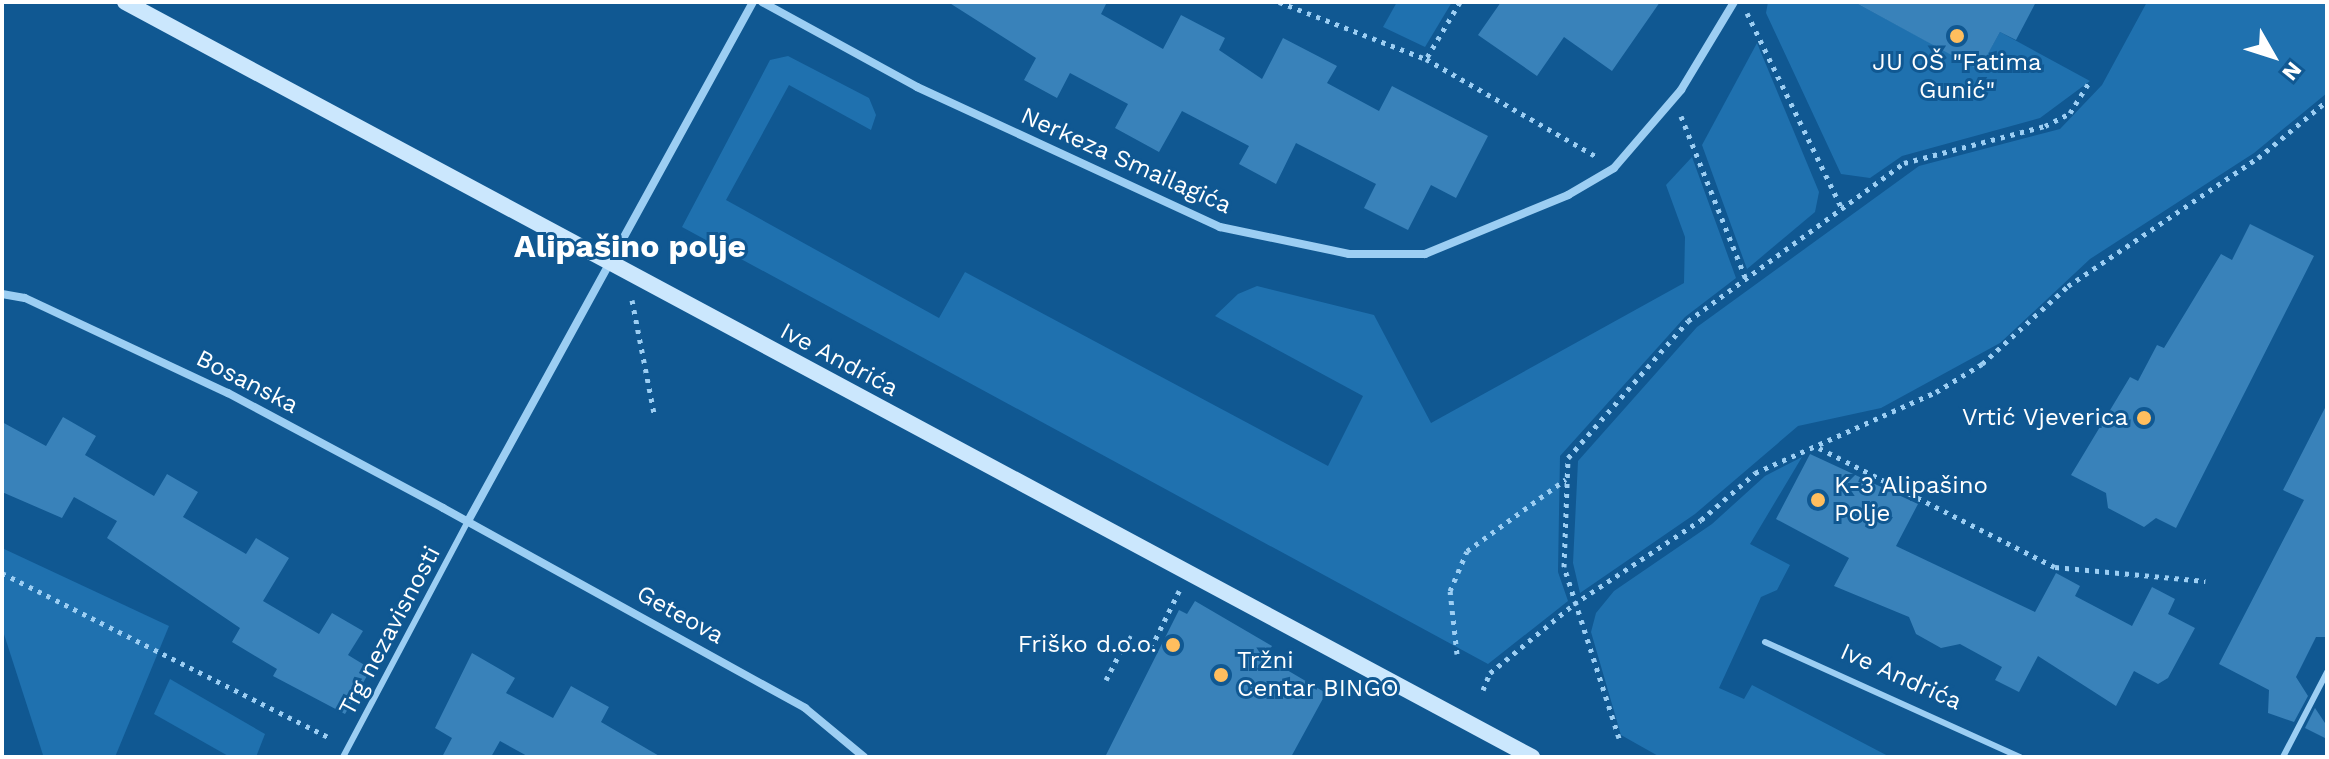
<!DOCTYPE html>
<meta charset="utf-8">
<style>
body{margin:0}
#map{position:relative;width:2329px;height:759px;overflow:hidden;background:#105892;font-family:"Work Sans",sans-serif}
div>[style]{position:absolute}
.green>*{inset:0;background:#1f71af}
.building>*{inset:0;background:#3982ba}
.path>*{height:5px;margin-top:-2.5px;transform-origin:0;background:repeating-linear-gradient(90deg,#9ccef3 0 4px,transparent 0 10px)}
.lane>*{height:6px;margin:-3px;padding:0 3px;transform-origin:3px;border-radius:3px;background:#9ccef3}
.street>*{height:8px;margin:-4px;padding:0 4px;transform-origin:4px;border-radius:4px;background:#9ccef3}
.secondary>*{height:16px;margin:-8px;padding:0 8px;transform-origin:8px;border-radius:8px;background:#cbe7fd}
.dots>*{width:22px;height:22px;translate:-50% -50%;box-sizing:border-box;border:4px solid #105892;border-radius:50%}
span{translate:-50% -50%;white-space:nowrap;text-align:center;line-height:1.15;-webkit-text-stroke:6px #105892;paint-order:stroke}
.poi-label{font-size:24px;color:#fff}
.right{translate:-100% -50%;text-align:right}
.left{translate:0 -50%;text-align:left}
.street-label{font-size:24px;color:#fff}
.district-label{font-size:32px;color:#fff;font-weight:700}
.frame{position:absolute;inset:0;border:4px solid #fff;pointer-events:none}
.north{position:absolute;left:2233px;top:16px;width:80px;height:80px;-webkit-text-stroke:6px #105892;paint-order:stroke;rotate:129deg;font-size:22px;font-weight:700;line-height:32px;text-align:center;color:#fff}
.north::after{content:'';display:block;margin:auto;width:28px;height:36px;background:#fff;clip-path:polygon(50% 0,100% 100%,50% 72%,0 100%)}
</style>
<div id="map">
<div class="green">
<div style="clip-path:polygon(1397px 2px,1452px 2px,1425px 47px,1383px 27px)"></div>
<div style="clip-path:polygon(1768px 2px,1854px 2px,1979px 69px,2000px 32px,2090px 81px,2040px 118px,1902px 156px,1870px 178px,1841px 174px,1766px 13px)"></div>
<div style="clip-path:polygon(2147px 2px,2327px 2px,2327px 93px,2254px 153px,2090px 259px,2000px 343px,1881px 408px,1798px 426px,1695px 514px,1580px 593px,1573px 563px,1578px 461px,1697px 327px,1919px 166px,2060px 129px,2102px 85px)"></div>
<div style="clip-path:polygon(1757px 43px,1819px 192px,1815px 212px,1747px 269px,1702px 145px)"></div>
<div style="clip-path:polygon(788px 56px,869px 98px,876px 115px,871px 130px,789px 85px,726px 200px,939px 318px,965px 272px,1328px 466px,1363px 396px,1215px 316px,1238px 294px,1257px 286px,1374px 315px,1431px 423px,1684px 283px,1685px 237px,1666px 185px,1692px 157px,1736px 278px,1685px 317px,1560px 456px,1558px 572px,1568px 601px,1488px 664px,682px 227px,770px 60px)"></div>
<div style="clip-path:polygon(1802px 457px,1750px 544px,1790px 565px,1777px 590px,1761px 597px,1719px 688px,1744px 699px,1752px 685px,1890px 757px,1660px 757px,1621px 735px,1591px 632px,1596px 613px,1614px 591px,1712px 524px,1765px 476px)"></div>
<div style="clip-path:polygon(2px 548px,169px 626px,115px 757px,43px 755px,2px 628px)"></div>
<div style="clip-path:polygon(170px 679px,265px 734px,256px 757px,230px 757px,154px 714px)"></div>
</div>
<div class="building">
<div style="clip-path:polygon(948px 2px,1107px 2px,1101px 14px,1163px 49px,1181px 15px,1225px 38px,1219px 50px,1262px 79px,1283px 38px,1337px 66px,1327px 83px,1379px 111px,1392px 86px,1488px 136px,1456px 198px,1431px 185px,1408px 230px,1364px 208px,1376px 184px,1296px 143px,1276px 184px,1239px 164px,1249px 146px,1182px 111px,1159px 152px,1115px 128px,1128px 104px,1070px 73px,1057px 98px,1024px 80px,1036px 58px)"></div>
<div style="clip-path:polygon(1501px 2px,1660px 2px,1612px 71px,1564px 37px,1537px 76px,1478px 35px)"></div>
<div style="clip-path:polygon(1854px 2px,2036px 2px,2016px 40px,2000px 32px,1979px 70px)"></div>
<div style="clip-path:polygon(2250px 224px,2314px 256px,2176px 528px,2156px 518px,2144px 527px,2108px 508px,2106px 493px,2071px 475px,2130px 377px,2138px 381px,2157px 345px,2164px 348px,2221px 254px,2232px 260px)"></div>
<div style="clip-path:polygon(2327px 404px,2327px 637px,2316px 637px,2296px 677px,2308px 696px,2294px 722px,2268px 713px,2269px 690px,2219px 664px,2304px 500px,2283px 490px)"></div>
<div style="clip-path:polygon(63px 417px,96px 436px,85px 455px,154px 496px,167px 474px,198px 492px,183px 517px,246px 554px,256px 538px,289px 558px,263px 601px,319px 634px,332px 613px,363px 631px,348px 655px,371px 669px,345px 714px,273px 676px,277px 669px,232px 642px,240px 628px,107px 538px,117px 521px,74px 497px,62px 518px,2px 492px,2px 422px,46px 446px)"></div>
<div style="clip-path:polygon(1810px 454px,1918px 504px,1896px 546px,2035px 612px,2056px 573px,2080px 586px,2075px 596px,2132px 626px,2152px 587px,2175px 599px,2168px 614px,2195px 628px,2168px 678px,2158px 684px,2134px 671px,2116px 706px,2038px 656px,2019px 692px,1995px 680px,2002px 667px,1960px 644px,1941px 648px,1916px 634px,1909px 617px,1834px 586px,1849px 558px,1776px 519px)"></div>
<div style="clip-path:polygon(1195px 601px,1272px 646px,1265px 657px,1326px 693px,1291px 757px,1105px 757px,1179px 610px,1187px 614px)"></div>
<div style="clip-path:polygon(472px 653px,515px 678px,506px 693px,553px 718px,571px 686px,609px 707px,601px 722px,661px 757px,529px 757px,500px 741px,491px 757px,442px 757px,452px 738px,435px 728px)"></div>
<div style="clip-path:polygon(2315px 708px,2327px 726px,2327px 739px,2305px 728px)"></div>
</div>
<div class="path">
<div style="left:1279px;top:2px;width:158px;rotate:21.2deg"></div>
<div style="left:1460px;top:2px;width:66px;rotate:120.8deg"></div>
<div style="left:1426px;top:59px;width:197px;rotate:29.8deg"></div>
<div style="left:1747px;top:13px;width:218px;rotate:64.1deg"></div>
<div style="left:1681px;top:116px;width:175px;rotate:68.3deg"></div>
<div style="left:632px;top:300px;width:115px;rotate:79deg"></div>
<div style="left:1819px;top:448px;width:264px;rotate:26.8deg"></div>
<div style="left:2055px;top:567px;width:151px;rotate:5.3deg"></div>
<div style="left:2px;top:573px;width:369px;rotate:26.7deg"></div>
<div style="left:1457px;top:654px;width:63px;rotate:-96.3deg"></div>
<div style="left:1450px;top:591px;width:43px;rotate:-67deg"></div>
<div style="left:1467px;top:551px;width:122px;rotate:-36deg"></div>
<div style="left:1106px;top:680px;width:48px;rotate:-62.9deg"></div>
<div style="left:1128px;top:637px;width:25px;rotate:26deg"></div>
<div style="left:1151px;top:648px;width:64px;rotate:-63.8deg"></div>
<div style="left:1483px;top:690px;width:18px;rotate:-68deg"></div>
<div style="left:1490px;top:673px;width:109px;rotate:-39.4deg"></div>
<div style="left:1574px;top:604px;width:152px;rotate:-33.5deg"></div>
<div style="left:1701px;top:520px;width:72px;rotate:-41deg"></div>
<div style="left:1755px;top:473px;width:198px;rotate:-24.1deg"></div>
<div style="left:1936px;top:392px;width:54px;rotate:-31.3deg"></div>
<div style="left:1982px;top:364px;width:116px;rotate:-42.2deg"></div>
<div style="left:2068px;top:286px;width:229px;rotate:-34deg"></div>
<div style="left:2258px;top:158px;width:89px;rotate:-39.6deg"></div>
<div style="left:1619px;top:738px;width:180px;rotate:-107.8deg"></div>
<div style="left:1564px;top:567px;width:109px;rotate:-87.9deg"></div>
<div style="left:1568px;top:458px;width:182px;rotate:-48.8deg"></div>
<div style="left:1688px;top:321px;width:268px;rotate:-36.2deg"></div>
<div style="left:1904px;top:163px;width:146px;rotate:-14.7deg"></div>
<div style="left:2045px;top:126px;width:28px;rotate:-27deg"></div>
<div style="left:2070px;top:113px;width:38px;rotate:-58deg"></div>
</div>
<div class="lane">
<div style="left:1765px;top:642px;width:280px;rotate:24.3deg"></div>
<div style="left:343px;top:757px;width:267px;rotate:-62.1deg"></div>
<div style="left:2283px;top:757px;width:96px;rotate:-62.6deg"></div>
</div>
<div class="street">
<div style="left:762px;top:2px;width:177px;rotate:28.7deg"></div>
<div style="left:917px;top:87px;width:334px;rotate:24.8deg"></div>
<div style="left:1220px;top:227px;width:132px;rotate:11.8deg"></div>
<div style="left:1349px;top:254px;width:76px"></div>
<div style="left:1425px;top:254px;width:155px;rotate:-22.4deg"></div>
<div style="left:1568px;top:195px;width:53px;rotate:-30.4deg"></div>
<div style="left:1614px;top:168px;width:103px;rotate:-49.3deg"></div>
<div style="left:1681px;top:90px;width:103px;rotate:-58.9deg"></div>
<div style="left:2px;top:294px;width:23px;rotate:10deg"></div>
<div style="left:25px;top:298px;width:224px;rotate:25.1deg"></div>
<div style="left:228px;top:393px;width:244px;rotate:28.1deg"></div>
<div style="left:443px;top:508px;width:414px;rotate:28.9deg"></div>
<div style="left:805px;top:708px;width:77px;rotate:39.7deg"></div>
<div style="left:468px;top:521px;width:592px;rotate:-61.23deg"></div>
</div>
<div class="secondary">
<div style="left:125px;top:2px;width:1597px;rotate:28.22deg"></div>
</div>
<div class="dots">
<div style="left:1957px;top:36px;background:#ffbe5e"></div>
<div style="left:2144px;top:418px;background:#ffbe5e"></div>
<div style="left:1818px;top:500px;background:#ffbe5e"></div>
<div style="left:1173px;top:645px;background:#ffbe5e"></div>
<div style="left:1221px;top:675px;background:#ffbe5e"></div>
</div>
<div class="poi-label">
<span style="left:1957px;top:77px">JU OŠ "Fatima<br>Gunić"</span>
<span class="right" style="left:2128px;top:418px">Vrtić Vjeverica</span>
<span class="left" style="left:1834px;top:500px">K-3 Alipašino<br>Polje</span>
<span class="right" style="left:1157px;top:645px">Friško d.o.o.</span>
<span class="left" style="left:1237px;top:675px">Tržni<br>Centar BINGO</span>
</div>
<div class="street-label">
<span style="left:1126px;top:161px;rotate:24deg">Nerkeza Smailagića</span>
<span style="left:839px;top:360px;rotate:28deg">Ive Andrića</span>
<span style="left:247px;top:382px;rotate:27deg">Bosanska</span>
<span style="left:680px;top:615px;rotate:29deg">Geteova</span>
<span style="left:390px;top:631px;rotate:-62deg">Trg nezavisnosti</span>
<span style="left:1901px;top:677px;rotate:24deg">Ive Andrića</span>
</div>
<div class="district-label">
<span style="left:630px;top:246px">Alipašino polje</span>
</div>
<div class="frame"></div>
<div class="north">N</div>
</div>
